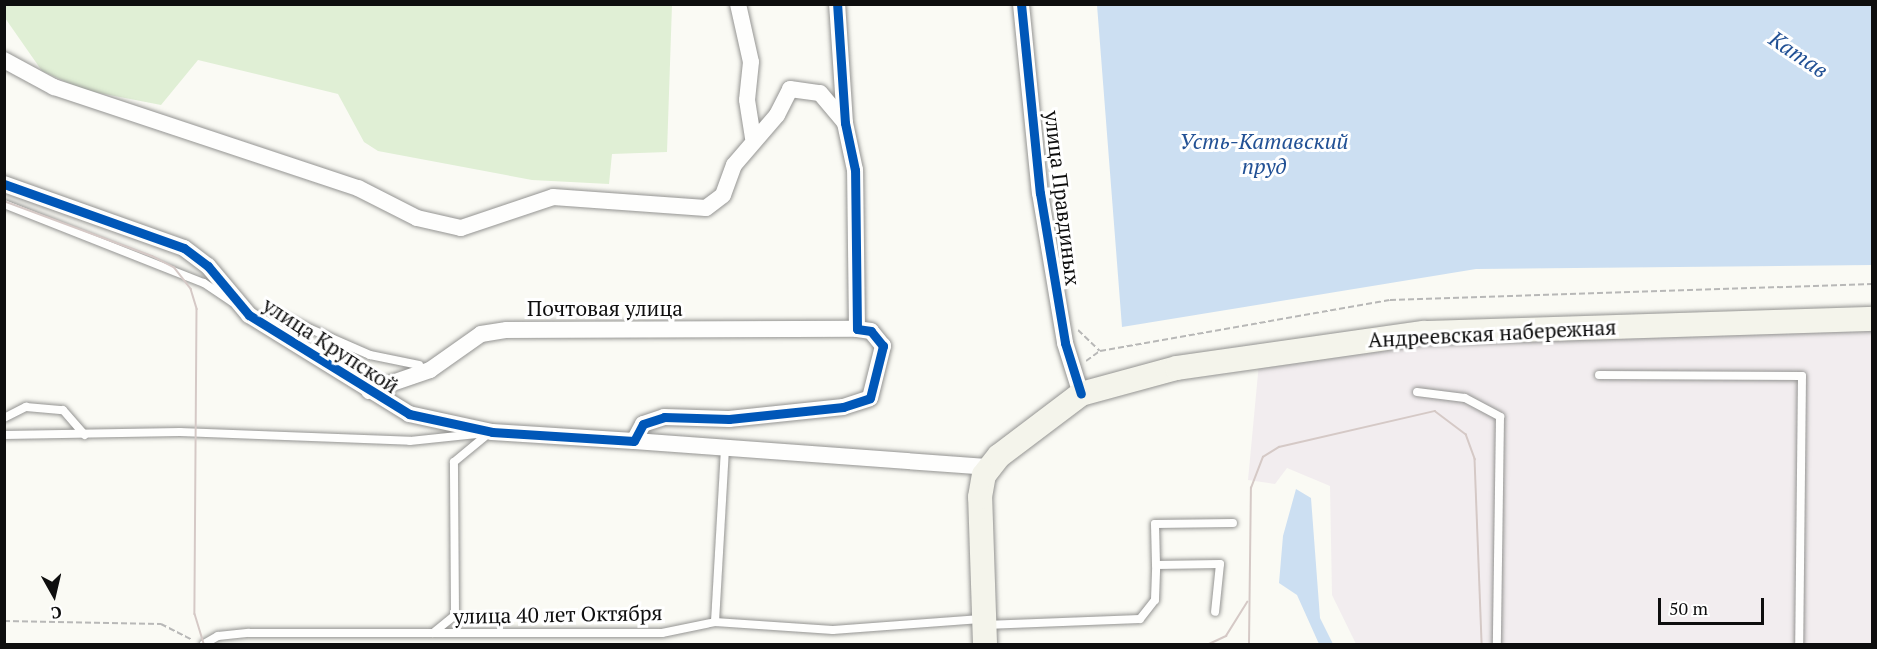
<!DOCTYPE html>
<meta charset="utf-8">
<style>
body{margin:0}
#map{position:relative;width:1877px;height:649px;overflow:hidden;background:#fafaf4;font-family:"PT Serif",serif}
div>[style]{position:absolute}
.industrial>*{inset:0;background:#f2edef}
.green>*{inset:0;background:#e0efd5}
.water>*{inset:0;background:#ccdff2}
.path>*{height:2px;margin-top:-1px;transform-origin:0;background:repeating-linear-gradient(90deg,#b8b8b7 0 6px,transparent 0 9px)}
.roads{filter:drop-shadow(0 0 2px #949492) drop-shadow(0 0 2px #949492)}
.service>*{height:8px;margin:-4px;padding:0 4px;transform-origin:4px;border-radius:4px;background:#fefefd}
.minor>*{height:16px;margin:-8px;padding:0 8px;transform-origin:8px;border-radius:8px;background:#fefefd}
.secondary>*{height:24px;margin:-12px;padding:0 12px;transform-origin:12px;border-radius:12px;background:#f4f4eb}
.tram>*{height:1.5px;margin:-0.75px;padding:0 0.75px;transform-origin:0.75px;border-radius:0.75px;background:#d5c9c6}
.cycleway>*{height:9px;margin:-4.5px;padding:0 4.5px;transform-origin:4.5px;border-radius:4.5px;background:#0057b8}
span{translate:-50% -50%;white-space:nowrap;text-align:center;line-height:1.15;-webkit-text-stroke:6px #fff;paint-order:stroke}
.street-label{font-size:21px;color:#0e0e0e}
.water-label{font-size:22px;color:#225195;font-style:italic}
.frame{position:absolute;inset:0;border:6px solid #0e0e0e;pointer-events:none}
.north{position:absolute;left:24px;top:565px;width:60px;height:60px;-webkit-text-stroke:4px #fff;paint-order:stroke;rotate:172deg;font-size:16px;font-weight:700;line-height:24px;text-align:center;color:#0e0e0e}
.north::after{content:'';display:block;margin:auto;width:21px;height:27px;background:#0e0e0e;clip-path:polygon(50% 0,100% 100%,50% 72%,0 100%)}
.scale{position:absolute;left:1658px;top:598px;width:106px;height:27px;box-sizing:border-box;border:3px solid #0e0e0e;border-top:0;padding-left:8px;font-size:18px;line-height:21px;white-space:nowrap;color:#0e0e0e;-webkit-text-stroke:4px #fff;paint-order:stroke}
</style>
<div id="map">
<div class="industrial">
<div style="clip-path:polygon(1872px 327px,1872px 644px,1356px 644px,1332px 595px,1330px 486px,1287px 468px,1275px 484px,1248px 480px,1259px 363px,1393px 338px)"></div>
</div>
<div class="green">
<div style="clip-path:polygon(4px 5px,672px 5px,667px 152px,612px 154px,609px 184px,532px 180px,378px 151px,364px 142px,338px 94px,198px 60px,161px 105px,84px 90px,42px 71px,5px 18px)"></div>
</div>
<div class="water">
<div style="clip-path:polygon(1097px 5px,1872px 5px,1872px 265px,1476px 269px,1122px 327px)"></div>
<div style="clip-path:polygon(1296px 489px,1311px 498px,1320px 618px,1333px 644px,1319px 644px,1297px 595px,1279px 583px,1283px 536px)"></div>
</div>
<div class="path">
<div style="left:1055px;top:173px;width:38px;rotate:83deg"></div>
<div style="left:1078px;top:330px;width:30px;rotate:44deg"></div>
<div style="left:1086px;top:361px;width:17px;rotate:-36deg"></div>
<div style="left:1100px;top:351px;width:294px;rotate:-10deg"></div>
<div style="left:1390px;top:300px;width:482px;rotate:-1.9deg"></div>
<div style="left:4px;top:621px;width:157px;rotate:1.1deg"></div>
<div style="left:161px;top:624px;width:35px;rotate:27deg"></div>
</div>
<div class="roads">
<div class="service">
<div style="left:4px;top:204px;width:215px;rotate:21.6deg"></div>
<div style="left:204px;top:283px;width:34px;rotate:34deg"></div>
<div style="left:266px;top:325px;width:19px;rotate:-25deg"></div>
<div style="left:283px;top:317px;width:95px;rotate:23.6deg"></div>
<div style="left:370px;top:355px;width:50px;rotate:11.5deg"></div>
<div style="left:1599px;top:375px;width:203px;rotate:0.3deg"></div>
<div style="left:1802px;top:376px;width:268px;rotate:90.6deg"></div>
<div style="left:1417px;top:392px;width:48px;rotate:7.1deg"></div>
<div style="left:1465px;top:398px;width:40px;rotate:28deg"></div>
<div style="left:1500px;top:417px;width:227px;rotate:90.8deg"></div>
<div style="left:4px;top:418px;width:25px;rotate:-27deg"></div>
<div style="left:26px;top:407px;width:37px;rotate:5deg"></div>
<div style="left:63px;top:410px;width:33px;rotate:49deg"></div>
<div style="left:4px;top:435px;width:176px;rotate:-1deg"></div>
<div style="left:180px;top:432px;width:230px;rotate:2.2deg"></div>
<div style="left:410px;top:441px;width:67px;rotate:-6deg"></div>
<div style="left:1156px;top:565px;width:41px;rotate:-91.4deg"></div>
<div style="left:1155px;top:524px;width:78px;rotate:-0.7deg"></div>
<div style="left:715px;top:622px;width:175px;rotate:-86.7deg"></div>
<div style="left:985px;top:625px;width:155px;rotate:-2.2deg"></div>
<div style="left:1140px;top:619px;width:24px;rotate:-52deg"></div>
<div style="left:1155px;top:600px;width:35px;rotate:-88deg"></div>
<div style="left:1156px;top:565px;width:64px;rotate:-0.9deg"></div>
<div style="left:1220px;top:564px;width:48px;rotate:95.9deg"></div>
<div style="left:433px;top:633px;width:28px;rotate:-39deg"></div>
<div style="left:455px;top:615px;width:153px;rotate:-90.4deg"></div>
<div style="left:454px;top:462px;width:45px;rotate:-39.6deg"></div>
<div style="left:204px;top:644px;width:16px;rotate:-30deg"></div>
<div style="left:218px;top:636px;width:31px;rotate:-6deg"></div>
<div style="left:249px;top:633px;width:413px"></div>
<div style="left:662px;top:633px;width:54px;rotate:-11.7deg"></div>
<div style="left:715px;top:622px;width:118px;rotate:3.9deg"></div>
<div style="left:833px;top:630px;width:148px;rotate:-4.3deg"></div>
</div>
<div class="minor">
<div style="left:738px;top:4px;width:59px;rotate:77.4deg"></div>
<div style="left:751px;top:62px;width:38px;rotate:96deg"></div>
<div style="left:747px;top:100px;width:38px;rotate:81deg"></div>
<div style="left:1021px;top:4px;width:190px;rotate:84.3deg"></div>
<div style="left:1040px;top:193px;width:152px;rotate:80.5deg"></div>
<div style="left:1065px;top:343px;width:53px;rotate:72.6deg"></div>
<div style="left:4px;top:60px;width:57px;rotate:28.4deg"></div>
<div style="left:54px;top:87px;width:320px;rotate:18.4deg"></div>
<div style="left:358px;top:188px;width:66px;rotate:27deg"></div>
<div style="left:417px;top:218px;width:45px;rotate:12.8deg"></div>
<div style="left:461px;top:228px;width:97px;rotate:-18.6deg"></div>
<div style="left:553px;top:197px;width:153px;rotate:4.1deg"></div>
<div style="left:706px;top:208px;width:21px;rotate:-37deg"></div>
<div style="left:723px;top:195px;width:32px;rotate:-70deg"></div>
<div style="left:734px;top:165px;width:66px;rotate:-49.3deg"></div>
<div style="left:777px;top:115px;width:29px;rotate:-63deg"></div>
<div style="left:790px;top:89px;width:30px;rotate:8deg"></div>
<div style="left:820px;top:93px;width:39px;rotate:50deg"></div>
<div style="left:4px;top:184px;width:191px;rotate:19.6deg"></div>
<div style="left:184px;top:248px;width:30px;rotate:37deg"></div>
<div style="left:208px;top:266px;width:64px;rotate:50.1deg"></div>
<div style="left:249px;top:315px;width:188px;rotate:31.7deg"></div>
<div style="left:409px;top:414px;width:85px;rotate:12.2deg"></div>
<div style="left:492px;top:432px;width:142px;rotate:3.6deg"></div>
<div style="left:634px;top:441px;width:19px;rotate:-62deg"></div>
<div style="left:643px;top:424px;width:22px;rotate:-18deg"></div>
<div style="left:664px;top:417px;width:65px;rotate:1.8deg"></div>
<div style="left:729px;top:419px;width:115px;rotate:-6deg"></div>
<div style="left:843px;top:407px;width:28px;rotate:-18deg"></div>
<div style="left:870px;top:398px;width:54px;rotate:-76deg"></div>
<div style="left:883px;top:346px;width:19px;rotate:-129deg"></div>
<div style="left:871px;top:331px;width:14px;rotate:-172deg"></div>
<div style="left:857px;top:329px;width:159px;rotate:-90.7deg"></div>
<div style="left:855px;top:170px;width:48px;rotate:-102deg"></div>
<div style="left:845px;top:123px;width:119px;rotate:-93.8deg"></div>
<div style="left:369px;top:391px;width:65px;rotate:-19deg"></div>
<div style="left:430px;top:370px;width:62px;rotate:-35.2deg"></div>
<div style="left:481px;top:334px;width:26px;rotate:-9deg"></div>
<div style="left:507px;top:330px;width:350px;rotate:-0.2deg"></div>
<div style="left:634px;top:441px;width:357px;rotate:4.2deg"></div>
</div>
<div class="secondary">
<div style="left:985px;top:644px;width:147px;rotate:-91.9deg"></div>
<div style="left:980px;top:497px;width:22px;rotate:-80deg"></div>
<div style="left:984px;top:475px;width:24px;rotate:-52deg"></div>
<div style="left:999px;top:456px;width:103px;rotate:-37.1deg"></div>
<div style="left:1081px;top:394px;width:99px;rotate:-15.2deg"></div>
<div style="left:1177px;top:368px;width:249px;rotate:-8.1deg"></div>
<div style="left:1424px;top:333px;width:448px;rotate:-1.8deg"></div>
</div>
</div>
<div class="tram">
<div style="left:4px;top:201px;width:158px;rotate:20.4deg"></div>
<div style="left:152px;top:256px;width:25px;rotate:27deg"></div>
<div style="left:174px;top:267px;width:28px;rotate:52deg"></div>
<div style="left:191px;top:289px;width:21px;rotate:73deg"></div>
<div style="left:197px;top:309px;width:305px;rotate:90.4deg"></div>
<div style="left:195px;top:614px;width:31px;rotate:73deg"></div>
<div style="left:1209px;top:644px;width:19px;rotate:-25deg"></div>
<div style="left:1226px;top:636px;width:40px;rotate:-58deg"></div>
<div style="left:1249px;top:644px;width:156px;rotate:-89.3deg"></div>
<div style="left:1251px;top:488px;width:33px;rotate:-69deg"></div>
<div style="left:1263px;top:457px;width:19px;rotate:-32deg"></div>
<div style="left:1279px;top:447px;width:160px;rotate:-13deg"></div>
<div style="left:1435px;top:411px;width:39px;rotate:37deg"></div>
<div style="left:1466px;top:434px;width:27px;rotate:70deg"></div>
<div style="left:1475px;top:459px;width:185px;rotate:87.8deg"></div>
</div>
<div class="cycleway">
<div style="left:1021px;top:4px;width:190px;rotate:84.3deg"></div>
<div style="left:1040px;top:193px;width:152px;rotate:80.5deg"></div>
<div style="left:1065px;top:343px;width:53px;rotate:72.6deg"></div>
<div style="left:4px;top:184px;width:191px;rotate:19.6deg"></div>
<div style="left:184px;top:248px;width:30px;rotate:37deg"></div>
<div style="left:208px;top:266px;width:64px;rotate:50.1deg"></div>
<div style="left:249px;top:315px;width:188px;rotate:31.7deg"></div>
<div style="left:409px;top:414px;width:85px;rotate:12.2deg"></div>
<div style="left:492px;top:432px;width:142px;rotate:3.6deg"></div>
<div style="left:634px;top:441px;width:19px;rotate:-62deg"></div>
<div style="left:643px;top:424px;width:22px;rotate:-18deg"></div>
<div style="left:664px;top:417px;width:65px;rotate:1.8deg"></div>
<div style="left:729px;top:419px;width:115px;rotate:-6deg"></div>
<div style="left:843px;top:407px;width:28px;rotate:-18deg"></div>
<div style="left:870px;top:398px;width:54px;rotate:-76deg"></div>
<div style="left:883px;top:346px;width:19px;rotate:-129deg"></div>
<div style="left:871px;top:331px;width:14px;rotate:-172deg"></div>
<div style="left:857px;top:329px;width:159px;rotate:-90.7deg"></div>
<div style="left:855px;top:170px;width:48px;rotate:-102deg"></div>
<div style="left:845px;top:123px;width:119px;rotate:-93.8deg"></div>
</div>
<div class="street-label">
<span style="left:1063px;top:198px;rotate:83deg">улица Правдиных</span>
<span style="left:605px;top:308px">Почтовая улица</span>
<span style="left:1492px;top:333px;rotate:-3deg">Андреевская набережная</span>
<span style="left:331px;top:345px;rotate:33deg">улица Крупской</span>
<span style="left:558px;top:614px;rotate:-1deg">улица 40 лет Октября</span>
</div>
<div class="water-label">
<span style="left:1799px;top:54px;rotate:34deg">Катав</span>
<span style="left:1264px;top:153px">Усть-Катавский<br>пруд</span>
</div>
<div class="frame"></div>
<div class="north">С</div>
<div class="scale">50 m</div>
</div>
